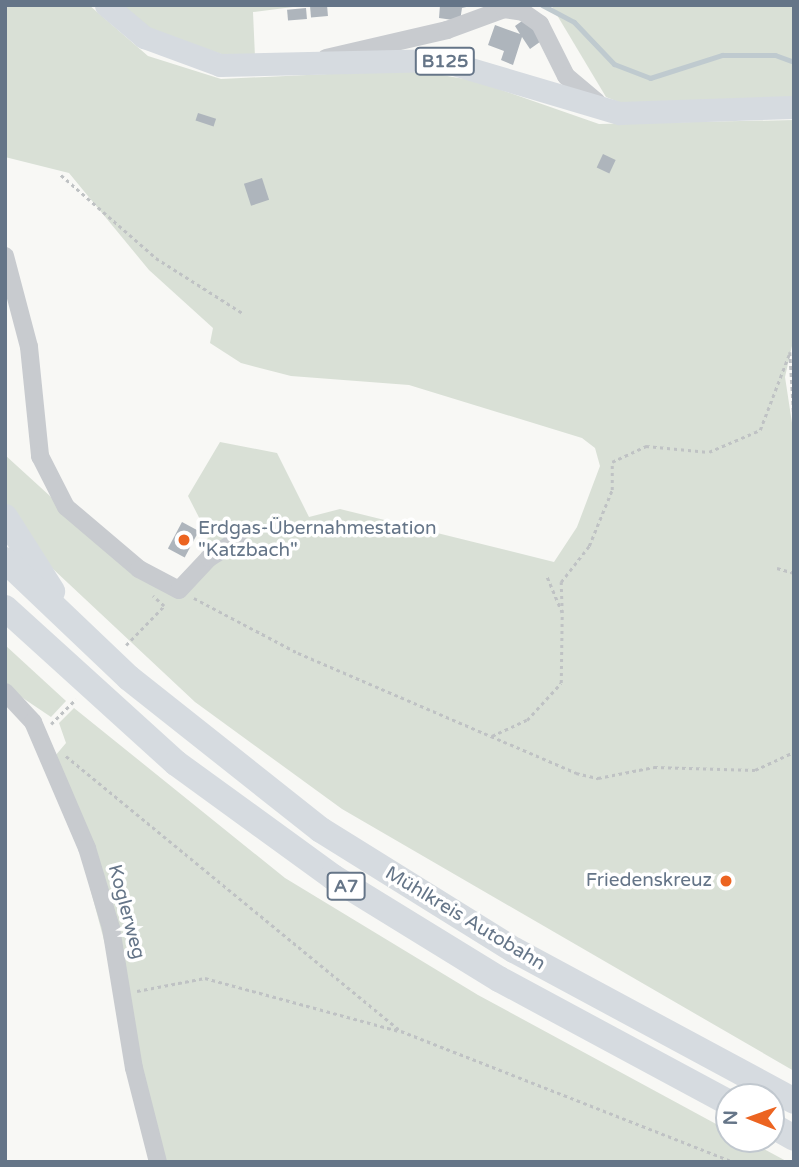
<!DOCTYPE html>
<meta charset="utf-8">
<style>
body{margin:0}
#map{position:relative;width:799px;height:1167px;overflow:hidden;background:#f8f8f5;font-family:"Varela Round",sans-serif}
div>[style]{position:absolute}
.green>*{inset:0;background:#d9e0d6}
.stream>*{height:5px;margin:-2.5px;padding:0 2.5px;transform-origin:2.5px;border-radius:2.5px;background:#bfcacf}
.building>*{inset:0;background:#aeb5bc;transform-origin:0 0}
.path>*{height:2.5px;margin-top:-1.25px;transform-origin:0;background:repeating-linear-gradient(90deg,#bfc2c4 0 3.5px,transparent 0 7px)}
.minor>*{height:18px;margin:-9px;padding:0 9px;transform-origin:9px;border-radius:9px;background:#c8cbcf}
.major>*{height:23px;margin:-11.5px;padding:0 11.5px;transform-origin:11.5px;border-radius:11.5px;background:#d6dbe0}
.highway>*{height:26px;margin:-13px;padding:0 13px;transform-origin:13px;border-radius:13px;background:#d6dbe0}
.dots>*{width:19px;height:19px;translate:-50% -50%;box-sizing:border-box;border:4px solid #fff;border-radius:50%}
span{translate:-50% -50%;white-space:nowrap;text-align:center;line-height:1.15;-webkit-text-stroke:7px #fff;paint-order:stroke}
.shield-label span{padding:2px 5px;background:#fff;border:2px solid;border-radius:5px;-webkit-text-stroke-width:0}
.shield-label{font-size:18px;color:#657588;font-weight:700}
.poi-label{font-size:19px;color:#657588}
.left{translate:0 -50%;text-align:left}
.right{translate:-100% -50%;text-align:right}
.street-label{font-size:19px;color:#657588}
.frame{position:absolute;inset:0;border:7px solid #657588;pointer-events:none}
.north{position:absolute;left:715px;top:1083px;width:70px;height:70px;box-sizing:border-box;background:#fff;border:2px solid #c1c8cf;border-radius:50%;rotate:271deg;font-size:19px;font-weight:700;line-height:28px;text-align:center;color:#657588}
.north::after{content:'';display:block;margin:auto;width:24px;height:32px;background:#ec6421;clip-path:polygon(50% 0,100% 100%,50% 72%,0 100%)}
</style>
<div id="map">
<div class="green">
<div style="clip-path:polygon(5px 5px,89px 5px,148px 56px,221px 79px,413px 70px,476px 81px,599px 124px,794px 120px,794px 337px,785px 377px,794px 436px,794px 1071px,342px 809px,195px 702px,5px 524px,5px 455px,84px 527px,181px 598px,205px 555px,208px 535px,188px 496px,220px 442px,277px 453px,309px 517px,340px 509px,554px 562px,577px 527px,600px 466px,595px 448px,582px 438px,530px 422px,409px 385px,291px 376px,241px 363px,210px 343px,213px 328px,149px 270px,69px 173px,5px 157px)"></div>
<div style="clip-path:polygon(120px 5px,292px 5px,293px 7px,253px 12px,255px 57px,224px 55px,148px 29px)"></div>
<div style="clip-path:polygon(551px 5px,794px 5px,794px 99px,621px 103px,606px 97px)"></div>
<div style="clip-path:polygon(5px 645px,66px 701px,51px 717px,5px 686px)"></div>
<div style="clip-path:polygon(74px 708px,285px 878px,478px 995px,729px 1131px,729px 1139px,745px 1139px,788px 1162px,163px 1162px,55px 756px,66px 743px,59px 723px)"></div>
</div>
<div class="stream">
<div style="left:542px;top:5px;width:36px;rotate:28deg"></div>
<div style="left:574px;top:22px;width:58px;rotate:46.4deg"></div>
<div style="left:614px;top:64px;width:39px;rotate:21deg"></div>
<div style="left:650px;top:78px;width:76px;rotate:-17.7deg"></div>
<div style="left:722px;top:55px;width:53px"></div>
<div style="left:775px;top:55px;width:20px;rotate:20deg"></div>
</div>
<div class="building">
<div style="left:327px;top:5px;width:11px;height:17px;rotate:85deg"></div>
<div style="clip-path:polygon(440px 5px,475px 5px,462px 8px,460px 21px,439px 18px)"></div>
<div style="left:306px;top:8px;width:11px;height:19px;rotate:85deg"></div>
<div style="clip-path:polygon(529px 16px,544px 39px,530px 49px,522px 37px,513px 65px,501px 60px,504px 51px,488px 45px,495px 25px,520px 34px,515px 26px)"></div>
<div style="left:198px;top:113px;width:19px;height:8px;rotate:18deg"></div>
<div style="left:603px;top:154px;width:14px;height:15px;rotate:25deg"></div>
<div style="left:262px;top:178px;width:23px;height:19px;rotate:72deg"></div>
<div style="left:182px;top:522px;width:19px;height:30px;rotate:28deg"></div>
</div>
<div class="path">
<div style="left:61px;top:175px;width:126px;rotate:41.1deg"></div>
<div style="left:156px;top:258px;width:104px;rotate:32.5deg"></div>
<div style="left:777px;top:568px;width:18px;rotate:16deg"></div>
<div style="left:194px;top:598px;width:118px;rotate:27.9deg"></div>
<div style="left:298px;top:653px;width:303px;rotate:23.3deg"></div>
<div style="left:576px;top:773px;width:23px;rotate:13deg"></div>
<div style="left:598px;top:778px;width:57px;rotate:-11.1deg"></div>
<div style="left:654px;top:767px;width:101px;rotate:1.7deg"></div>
<div style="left:755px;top:770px;width:43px;rotate:-24.8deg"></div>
<div style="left:562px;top:613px;width:31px;rotate:-92deg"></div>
<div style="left:561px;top:582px;width:46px;rotate:-52.1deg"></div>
<div style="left:589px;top:546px;width:61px;rotate:-67.7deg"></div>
<div style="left:612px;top:490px;width:28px;rotate:-90deg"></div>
<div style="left:612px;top:462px;width:38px;rotate:-25deg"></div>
<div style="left:646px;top:446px;width:63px;rotate:5.4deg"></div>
<div style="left:709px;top:452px;width:56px;rotate:-23.3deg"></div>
<div style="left:760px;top:430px;width:84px;rotate:-69deg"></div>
<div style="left:790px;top:352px;width:66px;rotate:86.5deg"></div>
<div style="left:126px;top:645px;width:54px;rotate:-45.7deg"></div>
<div style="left:164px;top:606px;width:15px;rotate:-138deg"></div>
<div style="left:51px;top:724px;width:35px;rotate:-45deg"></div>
<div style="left:492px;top:736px;width:38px;rotate:-25deg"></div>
<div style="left:527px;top:720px;width:50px;rotate:-47.4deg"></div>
<div style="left:561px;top:683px;width:70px;rotate:-89.2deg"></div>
<div style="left:562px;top:613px;width:41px;rotate:-112.8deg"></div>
<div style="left:66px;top:756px;width:433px;rotate:39.4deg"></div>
<div style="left:401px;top:1031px;width:358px;rotate:21.5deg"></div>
<div style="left:137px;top:991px;width:69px;rotate:-10.8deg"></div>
<div style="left:205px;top:978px;width:201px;rotate:15.3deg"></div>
</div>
<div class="minor">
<div style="left:326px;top:58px;width:124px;rotate:-13deg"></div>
<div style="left:447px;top:30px;width:61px;rotate:-20.2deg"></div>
<div style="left:504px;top:9px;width:19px;rotate:9deg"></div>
<div style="left:523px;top:12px;width:21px;rotate:35deg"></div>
<div style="left:540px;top:24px;width:58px;rotate:63.4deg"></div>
<div style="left:566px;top:76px;width:40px;rotate:40deg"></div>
<div style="left:5px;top:256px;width:94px;rotate:75.2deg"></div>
<div style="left:29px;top:347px;width:110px;rotate:84.2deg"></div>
<div style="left:40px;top:456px;width:57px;rotate:63deg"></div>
<div style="left:66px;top:507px;width:96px;rotate:40.3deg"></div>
<div style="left:139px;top:569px;width:45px;rotate:27.7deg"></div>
<div style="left:179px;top:590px;width:44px;rotate:-46.8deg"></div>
<div style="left:209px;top:558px;width:34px;rotate:-32deg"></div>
<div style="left:5px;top:692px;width:41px;rotate:47deg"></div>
<div style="left:33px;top:722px;width:137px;rotate:66.8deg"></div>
<div style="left:87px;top:848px;width:84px;rotate:73.3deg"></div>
<div style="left:111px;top:928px;width:142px;rotate:80.7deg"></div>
<div style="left:134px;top:1068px;width:97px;rotate:75.7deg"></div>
</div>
<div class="major">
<div style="left:106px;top:5px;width:50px;rotate:40.1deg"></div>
<div style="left:144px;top:37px;width:81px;rotate:20.2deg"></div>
<div style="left:220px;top:65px;width:220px;rotate:-1.3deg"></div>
<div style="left:440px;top:60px;width:187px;rotate:16.5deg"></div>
<div style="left:619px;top:113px;width:175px;rotate:-2deg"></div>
</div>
<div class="highway">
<div style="left:5px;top:517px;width:88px;rotate:57.6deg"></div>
<div style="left:5px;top:560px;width:171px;rotate:43.6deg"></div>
<div style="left:129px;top:678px;width:245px;rotate:38.4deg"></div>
<div style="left:321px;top:830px;width:227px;rotate:31.9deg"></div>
<div style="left:514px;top:950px;width:318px;rotate:28.3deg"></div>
<div style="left:5px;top:608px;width:231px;rotate:42.2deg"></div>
<div style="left:176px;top:763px;width:194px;rotate:36deg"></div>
<div style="left:333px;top:877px;width:195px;rotate:31.6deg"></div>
<div style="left:499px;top:979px;width:261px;rotate:28.3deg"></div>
<div style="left:771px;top:1125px;width:26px;rotate:29deg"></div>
</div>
<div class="dots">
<div style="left:184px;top:540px;background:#ec6421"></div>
<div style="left:726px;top:881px;background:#ec6421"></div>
</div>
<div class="shield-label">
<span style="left:445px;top:61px">B125</span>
<span style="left:346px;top:886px">A7</span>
</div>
<div class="poi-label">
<span class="left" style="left:198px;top:540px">Erdgas-Übernahmestation<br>"Katzbach"</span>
<span class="right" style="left:712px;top:881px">Friedenskreuz</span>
</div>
<div class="street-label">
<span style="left:126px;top:912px;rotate:75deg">Koglerweg</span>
<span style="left:465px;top:919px;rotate:31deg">Mühlkreis Autobahn</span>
</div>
<div class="frame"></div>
<div class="north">N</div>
</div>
